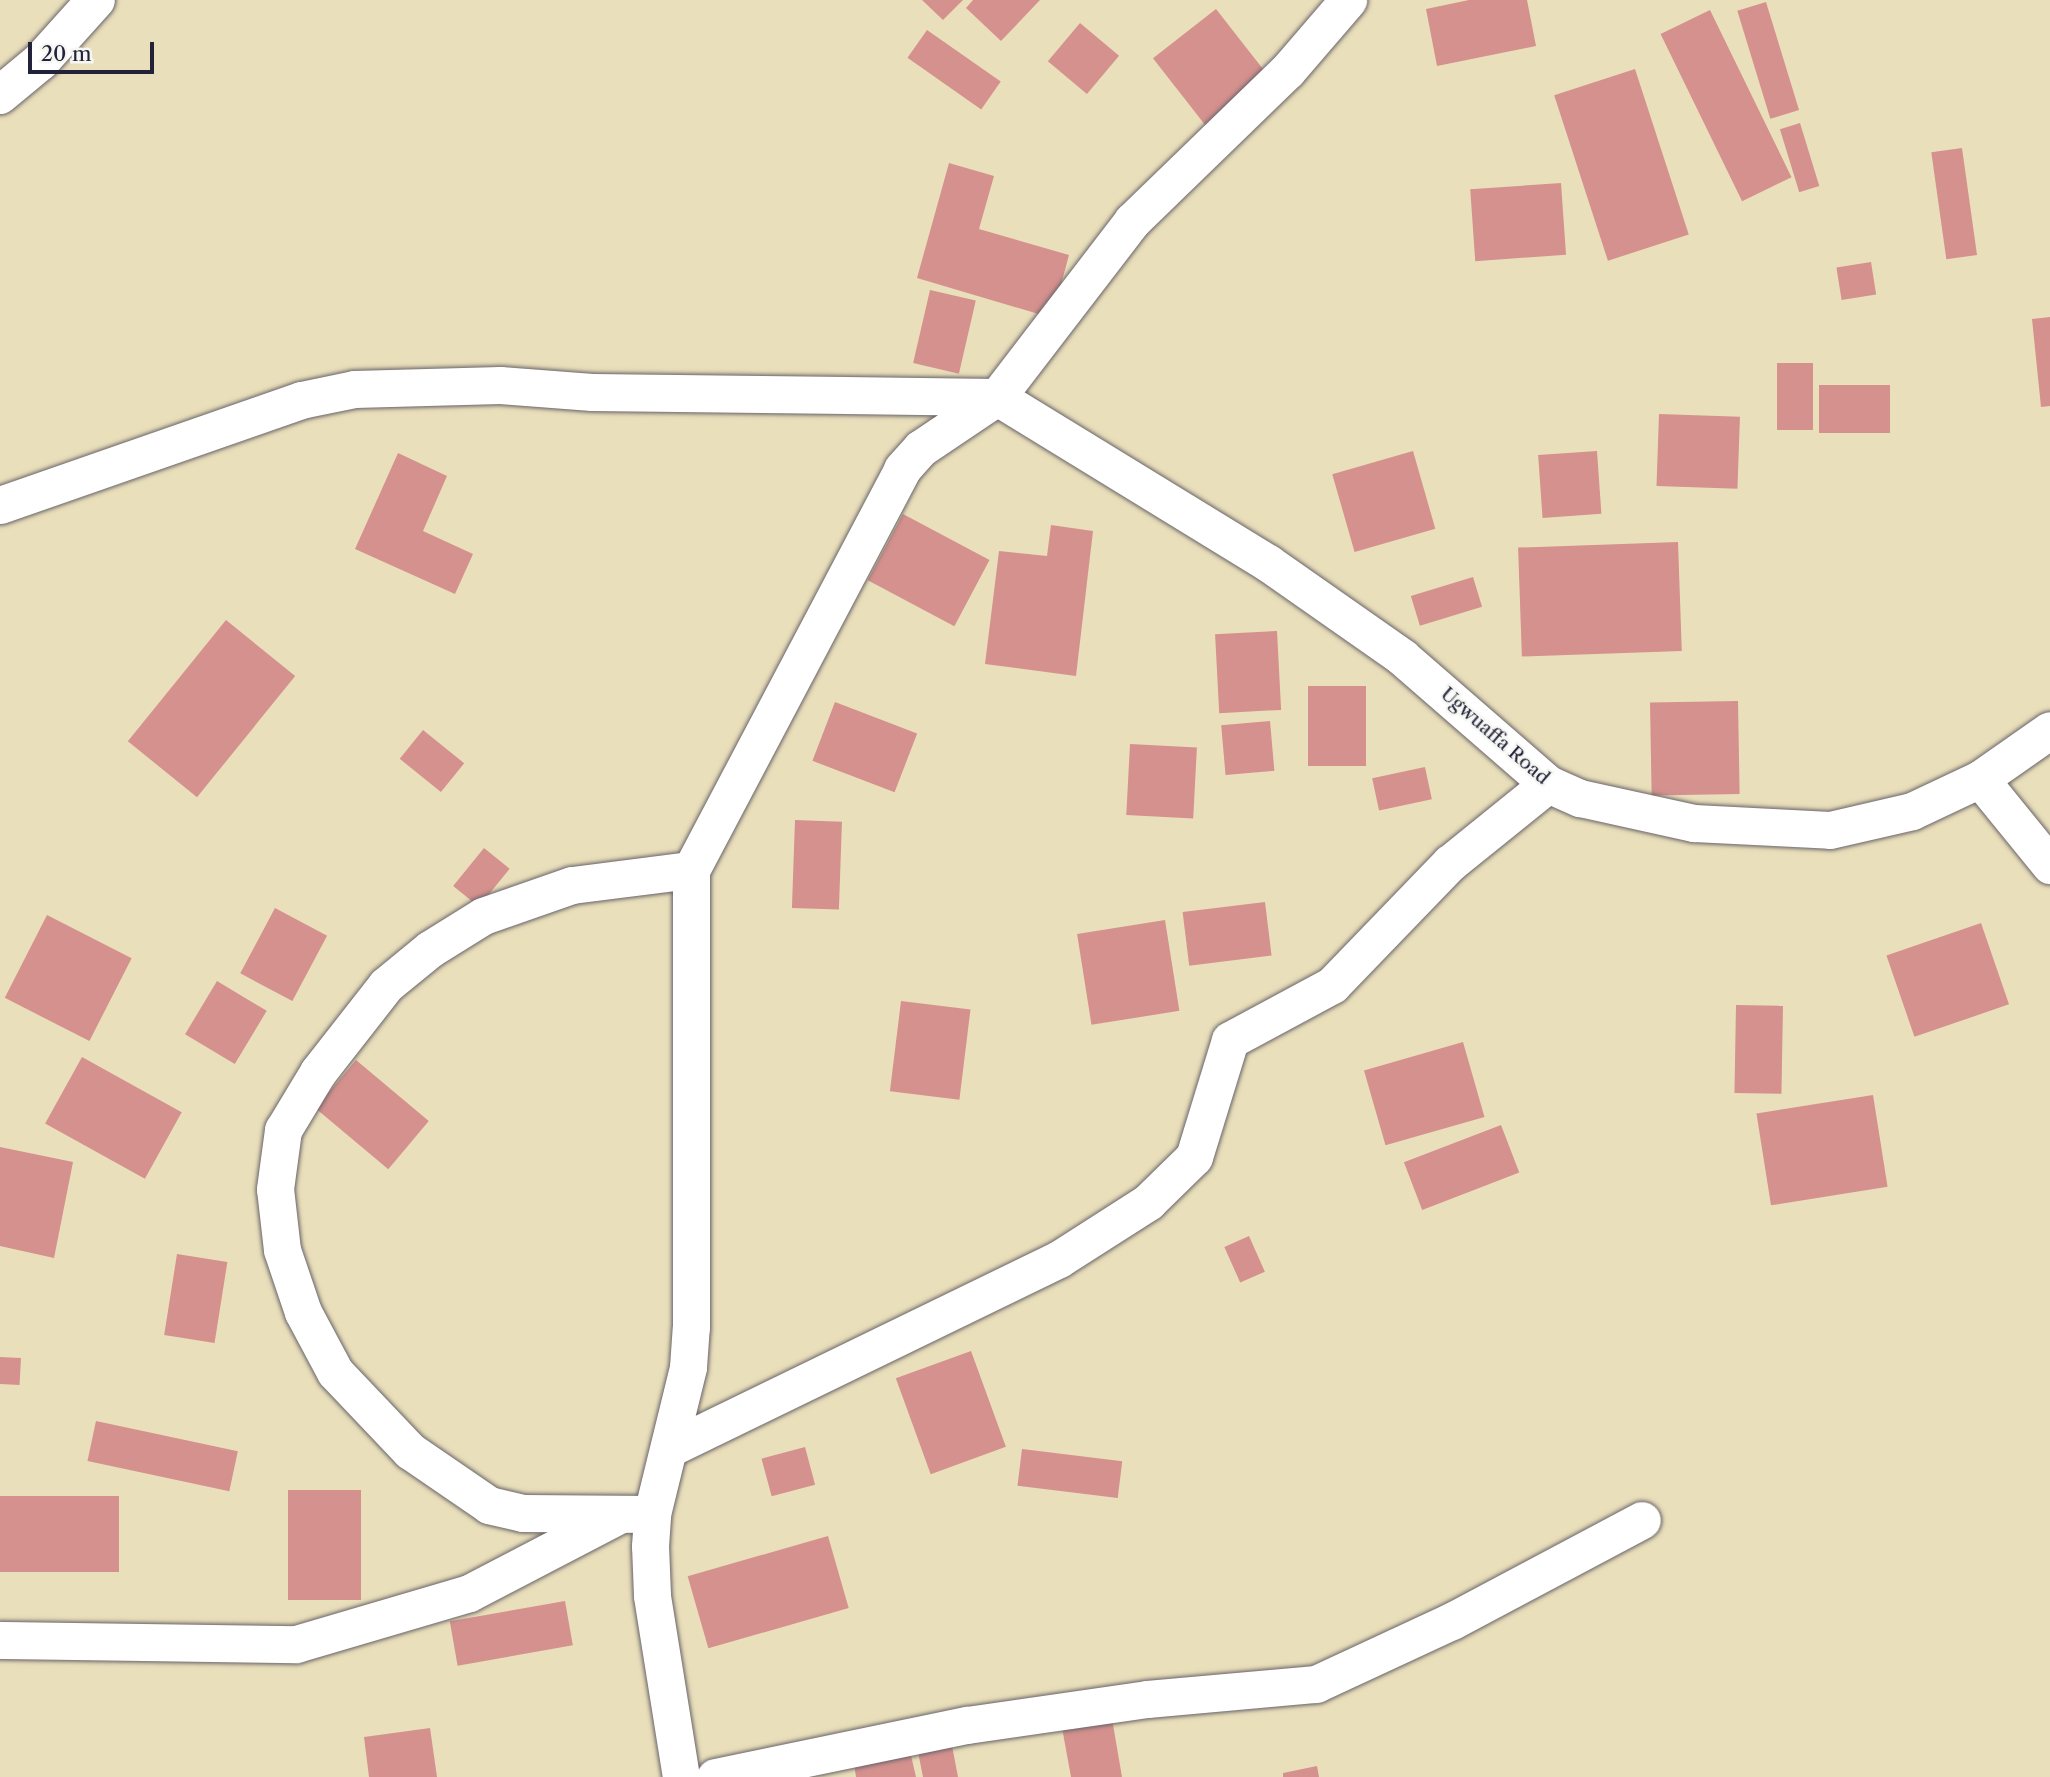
<!DOCTYPE html>
<style>
body{margin:0}
#map{position:relative;width:2050px;height:1777px;overflow:hidden;background:#eadfbb;font-family:"Libre Caslon Text",serif}
div>[style]{position:absolute}
.building>*{inset:0;background:#d5918e;transform-origin:0 0}
.roads{filter:drop-shadow(0 0 2px #686468) drop-shadow(0 0 2px #686468)}
.street>*{height:37px;margin:-18.5px;padding:0 18.5px;transform-origin:18.5px;border-radius:18.5px;background:#fff}
.primary>*{height:38px;margin:-19px;padding:0 19px;transform-origin:19px;border-radius:19px;background:#fff}
span{translate:-50% -50%;white-space:nowrap;text-align:center;line-height:1.15;-webkit-text-stroke:5px #f6f6f2;paint-order:stroke}
.street-label{font-size:19px;color:#22223b}
.scale{position:absolute;left:28px;top:42px;width:126px;height:32px;box-sizing:border-box;border:4px solid #22223b;border-top:0;padding-left:9px;font-size:21px;line-height:24px;white-space:nowrap;color:#22223b;-webkit-text-stroke:5px #f6f6f2;paint-order:stroke}
</style>
<div id="map">
<div class="building">
<div style="clip-path:polygon(922px 0,963px 0,943px 20px)"></div>
<div style="clip-path:polygon(973px 0,1040px 0,1001px 41px,966px 8px)"></div>
<div style="clip-path:polygon(1469px 0,1527px 0,1536px 46px,1437px 66px,1426px 9px)"></div>
<div style="left:1766px;top:2px;width:113px;height:30px;rotate:73deg"></div>
<div style="left:1216px;top:9px;width:87px;height:80px;rotate:52deg"></div>
<div style="left:1710px;top:10px;width:186px;height:55px;rotate:64deg"></div>
<div style="left:1080px;top:23px;width:51px;height:50px;rotate:40deg"></div>
<div style="left:927px;top:30px;width:90px;height:34px;rotate:35deg"></div>
<div style="left:1635px;top:69px;width:174px;height:85px;rotate:72deg"></div>
<div style="left:1800px;top:123px;width:66px;height:21px;rotate:73deg"></div>
<div style="left:1962px;top:148px;width:108px;height:31px;rotate:82deg"></div>
<div style="clip-path:polygon(949px 163px,994px 176px,979px 229px,1069px 255px,1052px 318px,917px 278px)"></div>
<div style="left:1561px;top:183px;width:72px;height:91px;rotate:86deg"></div>
<div style="left:1871px;top:262px;width:33px;height:35px;rotate:81deg"></div>
<div style="left:930px;top:290px;width:47px;height:75px;rotate:13deg"></div>
<div style="clip-path:polygon(2050px 317px,2050px 406px,2041px 407px,2032px 319px)"></div>
<div style="left:1777px;top:363px;width:36px;height:67px"></div>
<div style="left:1819px;top:385px;width:71px;height:48px"></div>
<div style="left:1659px;top:414px;width:81px;height:72px;rotate:2deg"></div>
<div style="left:1413px;top:451px;width:81px;height:84px;rotate:74deg"></div>
<div style="left:1597px;top:451px;width:63px;height:59px;rotate:86deg"></div>
<div style="clip-path:polygon(398px 453px,447px 476px,423px 531px,473px 554px,455px 594px,355px 549px)"></div>
<div style="left:903px;top:514px;width:98px;height:75px;rotate:28deg"></div>
<div style="clip-path:polygon(1051px 525px,1093px 531px,1076px 676px,985px 664px,999px 551px,1047px 556px)"></div>
<div style="left:1678px;top:542px;width:109px;height:160px;rotate:88deg"></div>
<div style="left:1473px;top:577px;width:31px;height:65px;rotate:73deg"></div>
<div style="left:226px;top:620px;width:89px;height:156px;rotate:39deg"></div>
<div style="left:1277px;top:631px;width:79px;height:62px;rotate:87deg"></div>
<div style="left:1308px;top:686px;width:58px;height:80px"></div>
<div style="left:1738px;top:701px;width:93px;height:88px;rotate:89deg"></div>
<div style="left:835px;top:702px;width:88px;height:63px;rotate:21deg"></div>
<div style="left:1270px;top:721px;width:50px;height:49px;rotate:85deg"></div>
<div style="left:423px;top:730px;width:53px;height:37px;rotate:39deg"></div>
<div style="left:1130px;top:744px;width:67px;height:71px;rotate:3deg"></div>
<div style="left:1425px;top:767px;width:33px;height:54px;rotate:78deg"></div>
<div style="left:795px;top:820px;width:47px;height:88px;rotate:2deg"></div>
<div style="left:484px;top:848px;width:33px;height:49px;rotate:39deg"></div>
<div style="left:1265px;top:902px;width:54px;height:83px;rotate:83deg"></div>
<div style="left:275px;top:908px;width:59px;height:74px;rotate:28deg"></div>
<div style="left:47px;top:915px;width:95px;height:93px;rotate:27deg"></div>
<div style="left:1165px;top:920px;width:92px;height:89px;rotate:81deg"></div>
<div style="left:1981px;top:923px;width:86px;height:100px;rotate:71deg"></div>
<div style="left:217px;top:981px;width:58px;height:62px;rotate:31deg"></div>
<div style="left:901px;top:1001px;width:70px;height:91px;rotate:7deg"></div>
<div style="left:1736px;top:1005px;width:47px;height:88px;rotate:1deg"></div>
<div style="left:1463px;top:1042px;width:78px;height:103px;rotate:74deg"></div>
<div style="left:82px;top:1057px;width:114px;height:76px;rotate:29deg"></div>
<div style="left:356px;top:1060px;width:95px;height:63px;rotate:40deg"></div>
<div style="left:1873px;top:1095px;width:93px;height:118px;rotate:81deg"></div>
<div style="left:1501px;top:1125px;width:51px;height:104px;rotate:69deg"></div>
<div style="clip-path:polygon(0 1147px,73px 1162px,54px 1258px,0 1246px)"></div>
<div style="left:1249px;top:1236px;width:39px;height:27px;rotate:66deg"></div>
<div style="left:177px;top:1254px;width:51px;height:82px;rotate:9deg"></div>
<div style="left:971px;top:1351px;width:102px;height:80px;rotate:70deg"></div>
<div style="left:0;top:1357px;width:21px;height:27px;rotate:3deg"></div>
<div style="left:96px;top:1421px;width:145px;height:41px;rotate:12deg"></div>
<div style="left:805px;top:1447px;width:39px;height:45px;rotate:75deg"></div>
<div style="left:1022px;top:1449px;width:101px;height:37px;rotate:7deg"></div>
<div style="left:288px;top:1490px;width:73px;height:110px"></div>
<div style="left:0;top:1496px;width:119px;height:76px"></div>
<div style="left:828px;top:1536px;width:75px;height:146px;rotate:74deg"></div>
<div style="left:565px;top:1601px;width:45px;height:117px;rotate:80deg"></div>
<div style="clip-path:polygon(1111px 1713px,1122px 1777px,1071px 1777px,1061px 1722px)"></div>
<div style="clip-path:polygon(430px 1728px,437px 1777px,369px 1777px,364px 1737px)"></div>
<div style="clip-path:polygon(949px 1730px,958px 1777px,923px 1777px,915px 1737px)"></div>
<div style="clip-path:polygon(910px 1751px,916px 1777px,856px 1777px,854px 1764px)"></div>
<div style="clip-path:polygon(1317px 1766px,1319px 1777px,1283px 1777px,1283px 1773px)"></div>
</div>
<div class="roads">
<div class="street">
<div style="left:0;top:505px;width:319px;rotate:-19.2deg"></div>
<div style="left:301px;top:400px;width:54px;rotate:-11.7deg"></div>
<div style="left:354px;top:389px;width:146px;rotate:-1.6deg"></div>
<div style="left:500px;top:385px;width:92px;rotate:4.4deg"></div>
<div style="left:592px;top:392px;width:405px;rotate:0.7deg"></div>
<div style="left:997px;top:397px;width:318px;rotate:31.5deg"></div>
<div style="left:1268px;top:563px;width:164px;rotate:35deg"></div>
<div style="left:1402px;top:657px;width:194px;rotate:41deg"></div>
<div style="left:1548px;top:784px;width:35px;rotate:24deg"></div>
<div style="left:1580px;top:798px;width:117px;rotate:12.4deg"></div>
<div style="left:1694px;top:823px;width:136px;rotate:2.9deg"></div>
<div style="left:1830px;top:830px;width:84px;rotate:-13deg"></div>
<div style="left:1912px;top:811px;width:75px;rotate:-25.2deg"></div>
<div style="left:1980px;top:779px;width:85px;rotate:-35deg"></div>
<div style="left:1980px;top:779px;width:111px;rotate:50.9deg"></div>
<div style="left:670px;top:1448px;width:432px;rotate:-25.9deg"></div>
<div style="left:1059px;top:1259px;width:106px;rotate:-32.6deg"></div>
<div style="left:1148px;top:1202px;width:64px;rotate:-44.4deg"></div>
<div style="left:1194px;top:1157px;width:122px;rotate:-72.9deg"></div>
<div style="left:1230px;top:1040px;width:116px;rotate:-28.3deg"></div>
<div style="left:1332px;top:985px;width:170px;rotate:-46deg"></div>
<div style="left:1450px;top:863px;width:126px;rotate:-38.9deg"></div>
<div style="left:652px;top:1514px;width:129px;rotate:-179.6deg"></div>
<div style="left:523px;top:1513px;width:35px;rotate:-167deg"></div>
<div style="left:489px;top:1505px;width:96px;rotate:-145.6deg"></div>
<div style="left:410px;top:1451px;width:109px;rotate:-133.5deg"></div>
<div style="left:335px;top:1372px;width:68px;rotate:-118.1deg"></div>
<div style="left:303px;top:1312px;width:65px;rotate:-108.7deg"></div>
<div style="left:282px;top:1250px;width:61px;rotate:-96.5deg"></div>
<div style="left:275px;top:1189px;width:60px;rotate:-82.3deg"></div>
<div style="left:283px;top:1130px;width:68px;rotate:-58.9deg"></div>
<div style="left:318px;top:1072px;width:110px;rotate:-52deg"></div>
<div style="left:386px;top:985px;width:57px;rotate:-39.3deg"></div>
<div style="left:430px;top:949px;width:62px;rotate:-31.9deg"></div>
<div style="left:483px;top:916px;width:94px;rotate:-19.2deg"></div>
<div style="left:572px;top:885px;width:120px;rotate:-7.2deg"></div>
<div style="left:0;top:1640px;width:296px;rotate:0.8deg"></div>
<div style="left:296px;top:1644px;width:180px;rotate:-16.4deg"></div>
<div style="left:469px;top:1593px;width:167px;rotate:-27.5deg"></div>
<div style="left:681px;top:1777px;width:184px;rotate:-99.1deg"></div>
<div style="left:652px;top:1595px;width:49px;rotate:-92.3deg"></div>
<div style="left:650px;top:1546px;width:32px;rotate:-86deg"></div>
<div style="left:652px;top:1514px;width:151px;rotate:-76.2deg"></div>
<div style="left:688px;top:1367px;width:39px;rotate:-86deg"></div>
<div style="left:691px;top:1328px;width:458px;rotate:-90deg"></div>
<div style="left:691px;top:870px;width:453px;rotate:-62.2deg"></div>
<div style="left:902px;top:469px;width:28px;rotate:-48deg"></div>
<div style="left:921px;top:448px;width:92px;rotate:-33.9deg"></div>
<div style="left:997px;top:397px;width:222px;rotate:-52.5deg"></div>
<div style="left:1132px;top:221px;width:216px;rotate:-44.1deg"></div>
<div style="left:1287px;top:71px;width:94px;rotate:-49.3deg"></div>
<div style="left:715px;top:1777px;width:257px;rotate:-11.7deg"></div>
<div style="left:967px;top:1725px;width:182px;rotate:-8.2deg"></div>
<div style="left:1147px;top:1699px;width:170px;rotate:-5.1deg"></div>
<div style="left:1316px;top:1684px;width:150px;rotate:-24.9deg"></div>
<div style="left:1452px;top:1621px;width:215px;rotate:-28deg"></div>
</div>
<div class="primary">
<div style="left:0;top:95px;width:53px;rotate:-39.7deg"></div>
<div style="left:41px;top:61px;width:82px;rotate:-48deg"></div>
</div>
</div>
<div class="street-label">
<span style="left:1495px;top:736px;rotate:41deg">Ugwuaffa Road</span>
</div>
<div class="scale">20 m</div>
</div>
